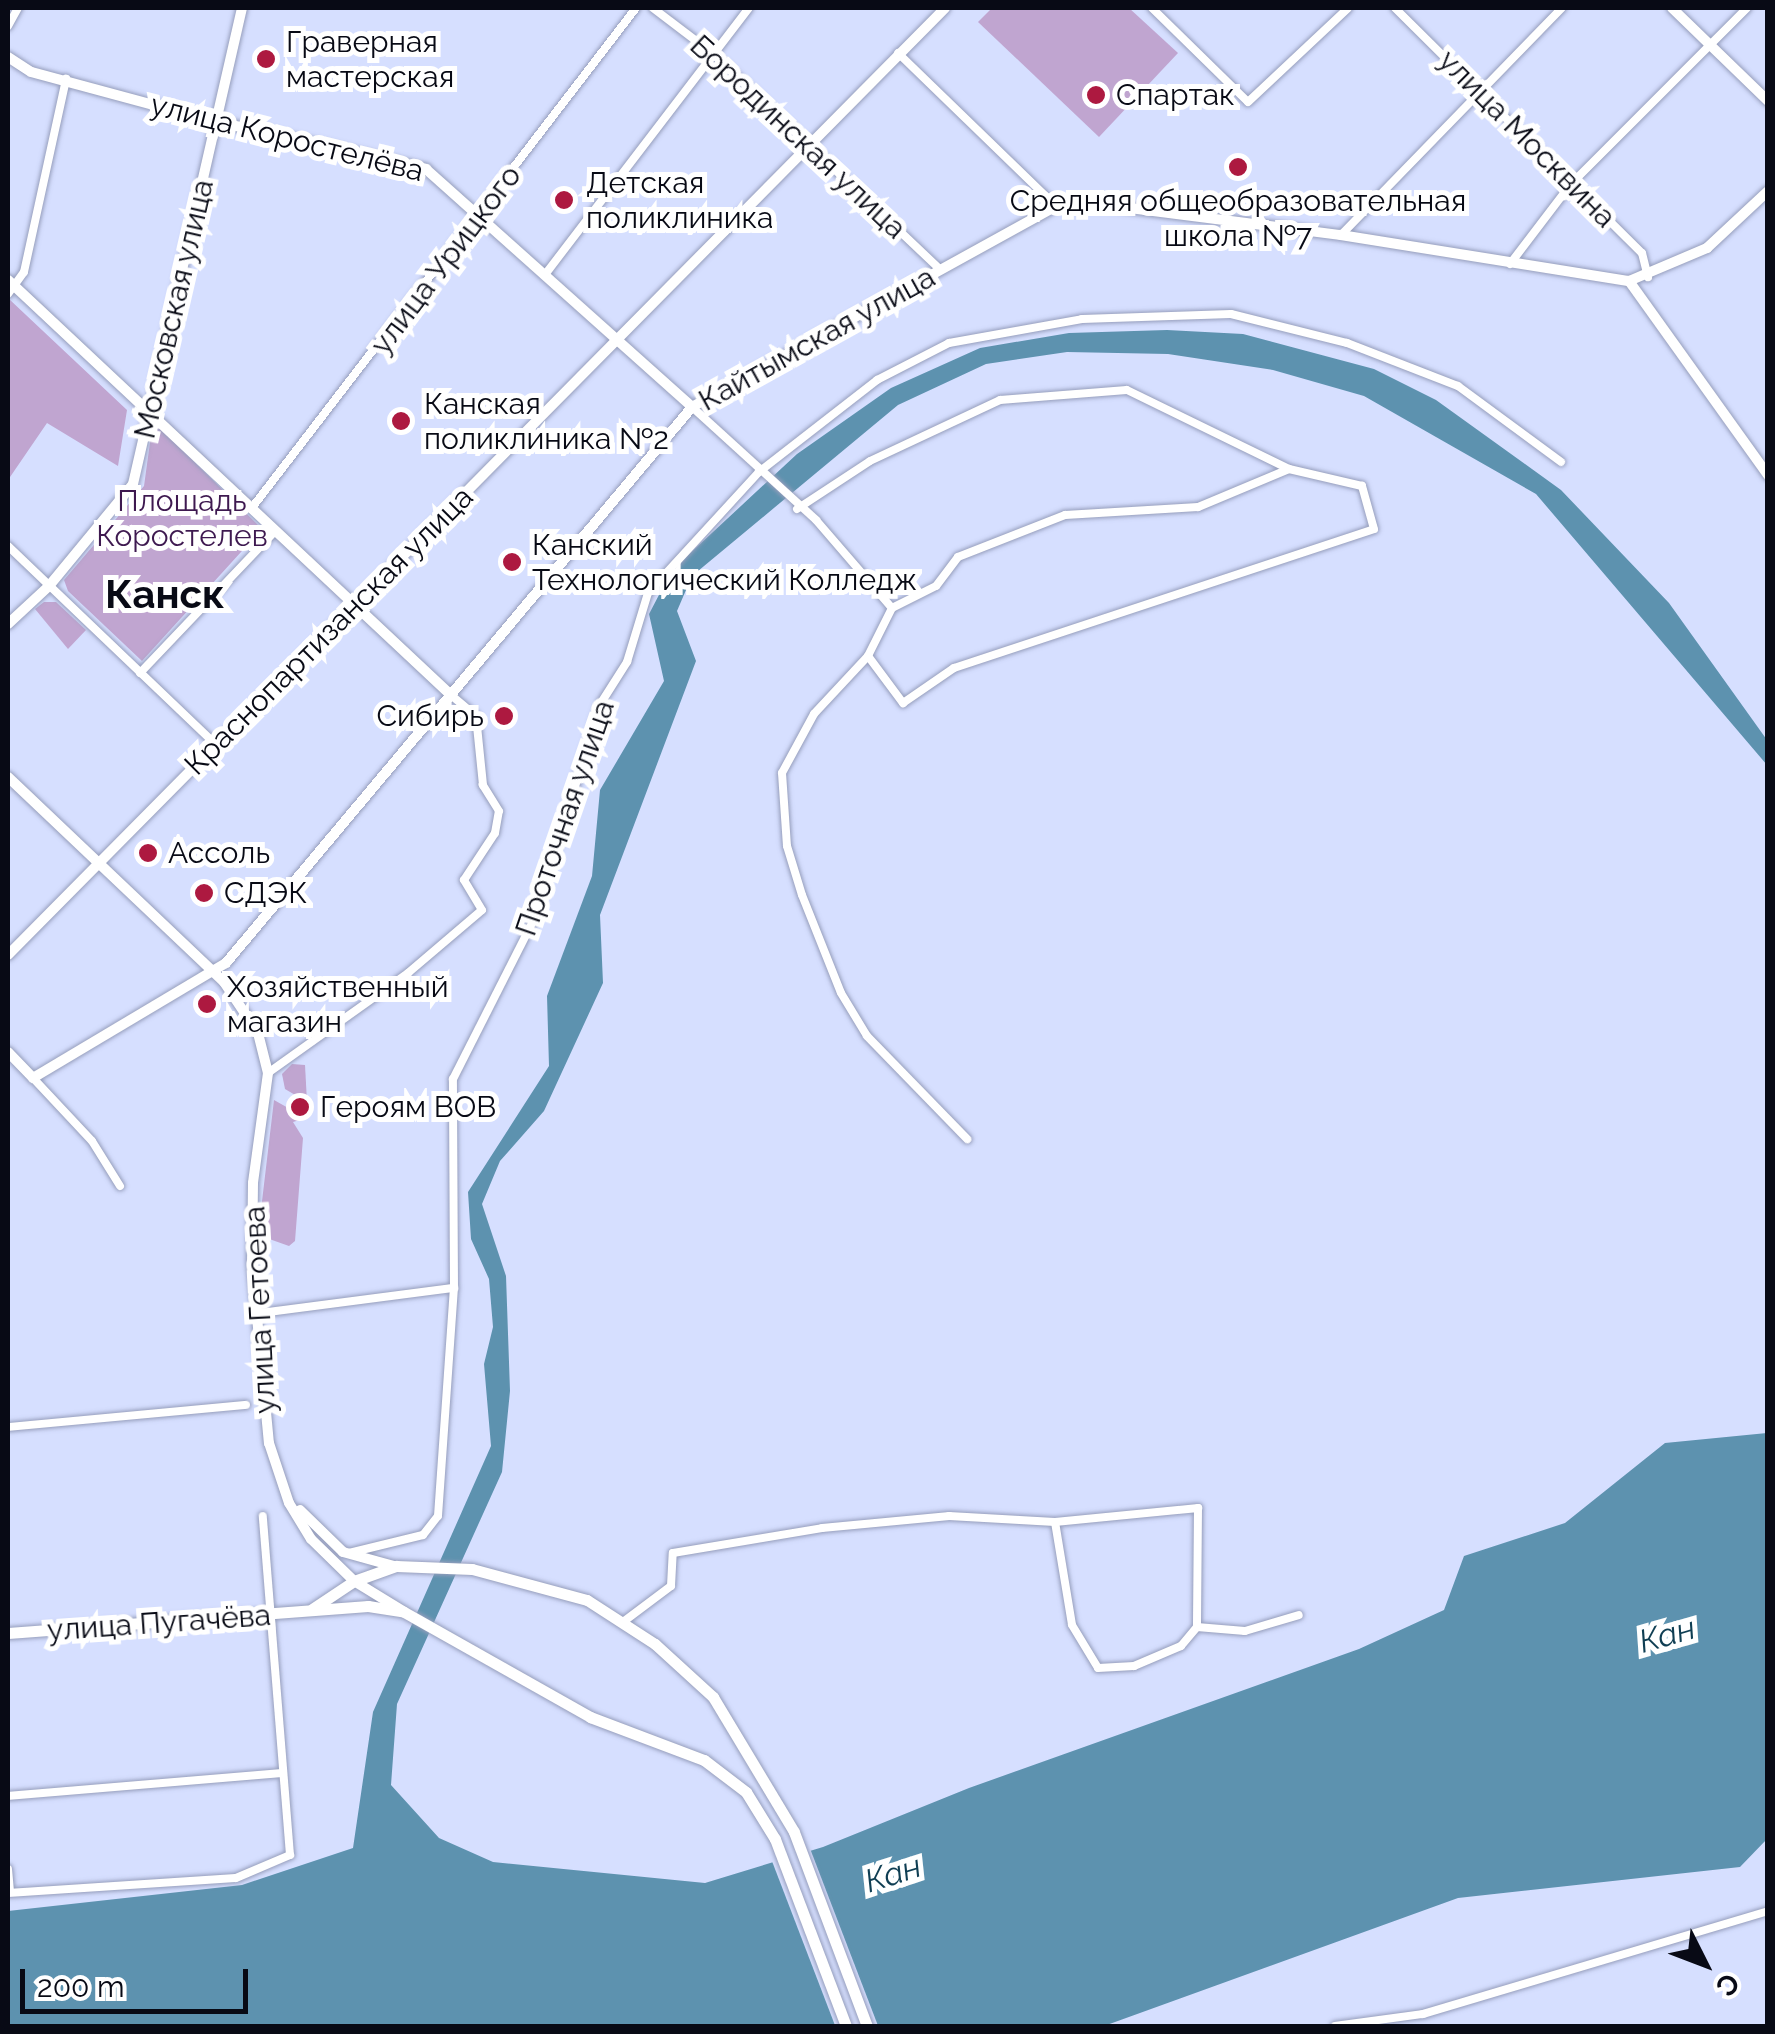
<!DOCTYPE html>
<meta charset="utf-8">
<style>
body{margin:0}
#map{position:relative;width:1775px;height:2034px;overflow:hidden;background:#d6dfff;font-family:Raleway,sans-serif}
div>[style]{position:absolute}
.green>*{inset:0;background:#c0a5d0}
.water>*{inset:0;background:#5d92af}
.pier>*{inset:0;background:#d6dfff;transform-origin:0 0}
.roads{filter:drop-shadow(0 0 2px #969ebc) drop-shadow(0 0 2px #969ebc)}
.minor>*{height:8px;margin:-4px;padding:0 4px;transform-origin:4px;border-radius:4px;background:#fff}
.tertiary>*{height:10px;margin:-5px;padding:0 5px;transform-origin:5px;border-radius:5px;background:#fff}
.secondary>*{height:11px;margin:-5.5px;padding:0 5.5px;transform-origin:5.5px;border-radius:5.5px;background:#fff}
.dots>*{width:28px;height:28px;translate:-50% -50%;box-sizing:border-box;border:5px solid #fff;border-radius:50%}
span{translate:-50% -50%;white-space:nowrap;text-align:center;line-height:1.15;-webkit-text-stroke:10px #fff;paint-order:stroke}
.poi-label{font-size:30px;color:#080a15}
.left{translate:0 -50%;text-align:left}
.right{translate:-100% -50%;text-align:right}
.street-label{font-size:30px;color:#080a15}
.park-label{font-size:30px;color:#3e1950}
.water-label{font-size:32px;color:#0f3e53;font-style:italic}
.district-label{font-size:40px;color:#080a15;font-weight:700}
.frame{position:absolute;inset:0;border:10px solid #080a15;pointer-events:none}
.north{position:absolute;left:1655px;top:1914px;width:100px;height:100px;-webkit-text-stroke:8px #fff;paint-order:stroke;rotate:132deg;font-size:28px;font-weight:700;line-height:40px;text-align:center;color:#080a15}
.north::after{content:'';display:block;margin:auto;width:35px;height:45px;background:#080a15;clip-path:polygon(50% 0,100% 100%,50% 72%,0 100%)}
.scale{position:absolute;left:20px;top:1969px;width:228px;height:45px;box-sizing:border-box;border:5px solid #080a15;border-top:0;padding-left:12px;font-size:30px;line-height:35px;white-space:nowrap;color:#080a15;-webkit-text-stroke:8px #fff;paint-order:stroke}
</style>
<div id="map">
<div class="green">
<div style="clip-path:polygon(992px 8px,1129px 8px,1178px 53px,1099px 137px,978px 22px)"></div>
<div style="clip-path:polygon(9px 299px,127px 410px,118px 466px,47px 423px,8px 480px)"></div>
<div style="clip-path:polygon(159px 427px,262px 529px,142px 661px,68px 591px,64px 580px,144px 486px,152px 428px)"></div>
<div style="clip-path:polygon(44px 602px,56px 602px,86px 630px,68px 649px,35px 609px)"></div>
<div style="clip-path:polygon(292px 1064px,305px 1065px,307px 1102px,285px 1089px,282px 1074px)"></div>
<div style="clip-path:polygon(274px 1100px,306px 1118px,293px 1122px,303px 1138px,295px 1241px,289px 1246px,258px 1235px)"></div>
</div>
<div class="water">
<div style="clip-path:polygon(1167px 330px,1243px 334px,1374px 369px,1436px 400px,1561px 490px,1669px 603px,1767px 740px,1767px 765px,1536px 494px,1364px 396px,1273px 370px,1168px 354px,1067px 352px,986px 364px,898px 405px,692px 576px,677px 611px,696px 661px,600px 915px,603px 983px,544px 1111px,500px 1161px,482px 1204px,506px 1276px,510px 1391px,502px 1472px,397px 1704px,391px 1785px,439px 1838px,493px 1862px,705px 1883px,823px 1847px,969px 1788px,1359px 1649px,1444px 1610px,1464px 1556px,1565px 1523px,1665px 1443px,1767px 1433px,1767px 1839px,1740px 1867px,1458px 1898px,1104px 2026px,8px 2026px,8px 1911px,242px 1885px,353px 1848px,373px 1712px,491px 1446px,484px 1364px,493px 1327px,489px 1279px,471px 1239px,468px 1192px,549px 1066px,547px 996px,592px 876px,600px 790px,664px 681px,649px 614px,672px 570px,797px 454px,891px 388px,980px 348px,1069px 333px)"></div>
</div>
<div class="pier">
<div style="left:809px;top:1846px;width:192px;height:40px;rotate:69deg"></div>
</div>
<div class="roads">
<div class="minor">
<div style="left:653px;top:8px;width:74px;rotate:37.3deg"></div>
<div style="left:712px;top:53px;width:314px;rotate:43.5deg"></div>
<div style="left:1152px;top:8px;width:134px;rotate:44.4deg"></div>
<div style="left:1248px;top:102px;width:137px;rotate:-43.2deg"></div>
<div style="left:1395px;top:8px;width:348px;rotate:44.8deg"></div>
<div style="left:1642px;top:253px;width:25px;rotate:76deg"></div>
<div style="left:8px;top:26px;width:21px;rotate:-61deg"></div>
<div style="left:898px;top:53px;width:220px;rotate:44.1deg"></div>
<div style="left:1341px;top:235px;width:317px;rotate:-45.8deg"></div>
<div style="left:1510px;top:264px;width:101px;rotate:-52.7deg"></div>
<div style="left:1571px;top:184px;width:249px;rotate:-45deg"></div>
<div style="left:547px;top:272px;width:332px;rotate:-52.6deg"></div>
<div style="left:8px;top:294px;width:27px;rotate:-54deg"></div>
<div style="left:24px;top:272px;width:198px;rotate:-77.7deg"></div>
<div style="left:692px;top:407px;width:168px;rotate:42.3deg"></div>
<div style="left:816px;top:520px;width:116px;rotate:49.2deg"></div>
<div style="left:251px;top:509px;width:632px;rotate:-52.46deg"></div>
<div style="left:797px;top:509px;width:87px;rotate:-33.3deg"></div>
<div style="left:870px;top:461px;width:144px;rotate:-25.1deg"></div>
<div style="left:1000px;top:400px;width:127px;rotate:-4.5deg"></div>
<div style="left:1127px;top:390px;width:180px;rotate:26deg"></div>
<div style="left:8px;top:546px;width:289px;rotate:43.7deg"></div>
<div style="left:868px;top:656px;width:59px;rotate:53.3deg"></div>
<div style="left:903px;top:703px;width:62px;rotate:-34.5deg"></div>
<div style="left:954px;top:668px;width:442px;rotate:-18.3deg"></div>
<div style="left:1374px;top:529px;width:45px;rotate:-105.6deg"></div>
<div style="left:1362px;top:486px;width:75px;rotate:-166.9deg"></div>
<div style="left:1289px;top:469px;width:99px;rotate:157.3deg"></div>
<div style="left:1198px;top:507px;width:133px;rotate:176.6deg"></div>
<div style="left:1065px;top:515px;width:115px;rotate:158.6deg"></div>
<div style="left:958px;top:557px;width:36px;rotate:127deg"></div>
<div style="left:936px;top:586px;width:49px;rotate:153.4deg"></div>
<div style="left:892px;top:608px;width:54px;rotate:116.6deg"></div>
<div style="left:868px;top:656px;width:79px;rotate:133deg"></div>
<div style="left:814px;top:714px;width:67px;rotate:118.5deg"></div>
<div style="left:782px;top:773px;width:73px;rotate:86.1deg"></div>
<div style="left:787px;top:846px;width:51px;rotate:73deg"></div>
<div style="left:802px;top:895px;width:105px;rotate:68.3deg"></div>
<div style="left:841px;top:993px;width:50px;rotate:58.8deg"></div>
<div style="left:867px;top:1036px;width:144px;rotate:45.8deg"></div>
<div style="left:140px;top:673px;width:196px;rotate:-46.4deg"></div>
<div style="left:268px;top:1073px;width:172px;rotate:-35.5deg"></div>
<div style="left:408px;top:973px;width:97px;rotate:-40.4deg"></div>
<div style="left:482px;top:910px;width:35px;rotate:-121deg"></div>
<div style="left:464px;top:880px;width:56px;rotate:-56.6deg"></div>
<div style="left:495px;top:833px;width:22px;rotate:-80deg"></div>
<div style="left:499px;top:811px;width:31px;rotate:-122deg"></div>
<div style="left:483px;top:785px;width:69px;rotate:-95.8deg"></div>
<div style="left:476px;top:716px;width:31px;rotate:-140deg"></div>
<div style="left:33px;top:1078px;width:86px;rotate:46.9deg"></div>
<div style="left:92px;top:1141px;width:53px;rotate:58.1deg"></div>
<div style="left:253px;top:1314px;width:203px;rotate:-7.4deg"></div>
<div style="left:8px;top:1427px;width:239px;rotate:-5.3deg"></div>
<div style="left:1055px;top:1522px;width:104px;rotate:80.6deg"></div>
<div style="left:1072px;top:1625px;width:50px;rotate:58.8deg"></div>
<div style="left:1098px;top:1668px;width:36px;rotate:-3deg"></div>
<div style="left:1134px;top:1666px;width:51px;rotate:-23.1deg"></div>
<div style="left:1181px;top:1646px;width:25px;rotate:-50deg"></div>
<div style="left:349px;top:1553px;width:76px;rotate:-13.7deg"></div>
<div style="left:423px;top:1535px;width:24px;rotate:-52deg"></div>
<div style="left:438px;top:1516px;width:229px;rotate:-86deg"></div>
<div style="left:454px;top:1288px;width:209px;rotate:-90.3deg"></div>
<div style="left:453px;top:1079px;width:179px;rotate:-63.1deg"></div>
<div style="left:534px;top:919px;width:226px;rotate:-72.8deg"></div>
<div style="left:601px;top:703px;width:49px;rotate:-57.6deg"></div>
<div style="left:627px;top:662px;width:72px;rotate:-73.1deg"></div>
<div style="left:648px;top:593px;width:164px;rotate:-47.5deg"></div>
<div style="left:759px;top:472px;width:150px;rotate:-37.9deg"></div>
<div style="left:877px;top:380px;width:81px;rotate:-27.2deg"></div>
<div style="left:949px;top:343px;width:135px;rotate:-10.2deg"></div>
<div style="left:1082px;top:319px;width:149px;rotate:-1.9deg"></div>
<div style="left:1231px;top:314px;width:120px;rotate:14deg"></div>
<div style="left:1347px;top:343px;width:119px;rotate:21.2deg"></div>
<div style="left:1458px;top:386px;width:128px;rotate:36.4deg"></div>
<div style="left:623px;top:1622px;width:60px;rotate:-36.9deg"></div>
<div style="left:671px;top:1586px;width:33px;rotate:-87deg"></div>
<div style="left:673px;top:1553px;width:151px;rotate:-9.5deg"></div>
<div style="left:822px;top:1528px;width:128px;rotate:-5.4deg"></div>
<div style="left:949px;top:1516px;width:106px;rotate:3.2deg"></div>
<div style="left:1055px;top:1522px;width:144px;rotate:-5.6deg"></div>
<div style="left:1198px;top:1508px;width:119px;rotate:90.5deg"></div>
<div style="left:1197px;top:1627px;width:48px;rotate:4.8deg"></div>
<div style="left:1245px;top:1631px;width:56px;rotate:-16.5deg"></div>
<div style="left:8px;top:1796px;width:274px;rotate:-4.8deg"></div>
<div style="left:8px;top:1869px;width:23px;rotate:85deg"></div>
<div style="left:8px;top:1893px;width:228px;rotate:-3.8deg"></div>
<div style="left:236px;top:1878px;width:59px;rotate:-23.1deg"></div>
<div style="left:290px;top:1855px;width:340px;rotate:-94.6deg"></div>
<div style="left:1335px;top:2026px;width:89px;rotate:-7.8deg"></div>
<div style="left:1423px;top:2014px;width:360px;rotate:-16.6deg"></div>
</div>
<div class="tertiary">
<div style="left:1672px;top:8px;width:134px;rotate:44.1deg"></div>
<div style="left:8px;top:57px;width:27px;rotate:33deg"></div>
<div style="left:31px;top:72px;width:180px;rotate:15.1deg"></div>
<div style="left:205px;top:119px;width:227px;rotate:12.7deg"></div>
<div style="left:426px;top:169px;width:357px;rotate:41.8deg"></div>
<div style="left:8px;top:280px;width:608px;rotate:43.14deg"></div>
<div style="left:1629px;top:281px;width:85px;rotate:-22.9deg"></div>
<div style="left:1707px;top:248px;width:83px;rotate:-43.1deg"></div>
<div style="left:8px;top:624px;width:56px;rotate:-42.8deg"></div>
<div style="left:49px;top:586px;width:132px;rotate:-50.5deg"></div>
<div style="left:133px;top:484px;width:488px;rotate:-77.1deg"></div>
<div style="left:8px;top:777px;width:298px;rotate:43.5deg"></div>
<div style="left:224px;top:982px;width:61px;rotate:56.3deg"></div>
<div style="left:258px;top:1033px;width:41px;rotate:76deg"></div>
<div style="left:268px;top:1073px;width:111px;rotate:97.8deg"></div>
<div style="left:253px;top:1183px;width:81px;rotate:90.7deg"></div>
<div style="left:252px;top:1264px;width:180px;rotate:84.6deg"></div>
<div style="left:269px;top:1443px;width:63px;rotate:71.6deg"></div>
<div style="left:289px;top:1503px;width:42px;rotate:58.6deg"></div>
<div style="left:311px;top:1539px;width:60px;rotate:44.3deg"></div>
<div style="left:354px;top:1581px;width:57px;rotate:31.5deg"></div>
<div style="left:8px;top:955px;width:1332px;rotate:-45.3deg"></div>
<div style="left:8px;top:1052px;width:36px;rotate:46deg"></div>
<div style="left:33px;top:1078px;width:225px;rotate:-30.8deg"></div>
<div style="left:226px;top:963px;width:725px;rotate:-50.03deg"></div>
<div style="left:692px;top:407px;width:416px;rotate:-28.9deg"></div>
<div style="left:1056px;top:206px;width:58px"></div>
<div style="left:1114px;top:206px;width:229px;rotate:7.3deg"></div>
<div style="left:1341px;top:235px;width:292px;rotate:9.1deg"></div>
<div style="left:1629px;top:281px;width:239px;rotate:54.4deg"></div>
<div style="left:300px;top:1510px;width:60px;rotate:44.3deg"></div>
<div style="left:343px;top:1552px;width:53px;rotate:15.4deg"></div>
</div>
<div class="secondary">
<div style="left:312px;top:1609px;width:50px;rotate:-33.7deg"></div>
<div style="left:354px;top:1581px;width:45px;rotate:-19.7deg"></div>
<div style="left:396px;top:1566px;width:76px;rotate:2.3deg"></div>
<div style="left:472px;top:1569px;width:119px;rotate:15.1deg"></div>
<div style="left:587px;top:1600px;width:81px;rotate:32.9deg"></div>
<div style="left:655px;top:1644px;width:79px;rotate:42.4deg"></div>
<div style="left:713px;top:1697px;width:157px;rotate:59deg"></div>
<div style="left:794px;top:1832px;width:207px;rotate:69.4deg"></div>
<div style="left:8px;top:1633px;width:361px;rotate:-4.3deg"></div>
<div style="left:368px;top:1606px;width:36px;rotate:9deg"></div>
<div style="left:404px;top:1612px;width:214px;rotate:29.4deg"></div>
<div style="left:590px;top:1717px;width:122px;rotate:20.7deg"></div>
<div style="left:704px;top:1760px;width:53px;rotate:37.3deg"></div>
<div style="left:746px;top:1792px;width:55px;rotate:58.3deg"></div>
<div style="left:775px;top:1839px;width:200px;rotate:69.2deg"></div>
</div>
</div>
<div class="dots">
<div style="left:266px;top:59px;background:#ad1940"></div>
<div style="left:1096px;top:95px;background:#ad1940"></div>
<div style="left:1238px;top:167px;background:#ad1940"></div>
<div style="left:564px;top:200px;background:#ad1940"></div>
<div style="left:401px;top:421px;background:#ad1940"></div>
<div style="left:512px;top:562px;background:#ad1940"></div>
<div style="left:504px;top:716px;background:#ad1940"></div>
<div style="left:148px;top:853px;background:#ad1940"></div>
<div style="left:204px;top:893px;background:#ad1940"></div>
<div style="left:207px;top:1004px;background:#ad1940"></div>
<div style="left:300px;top:1107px;background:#ad1940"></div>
</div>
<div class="poi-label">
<span class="left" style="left:286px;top:59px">Граверная<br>мастерская</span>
<span class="left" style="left:1116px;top:95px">Спартак</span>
<span class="left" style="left:586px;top:200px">Детская<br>поликлиника</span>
<span style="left:1238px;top:218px">Средняя общеобразовательная<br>школа №7</span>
<span class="left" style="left:424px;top:421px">Канская<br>поликлиника №2</span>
<span class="left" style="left:532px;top:562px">Канский<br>Технологический Колледж</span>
<span class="right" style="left:484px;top:716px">Сибирь</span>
<span class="left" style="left:168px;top:853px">Ассоль</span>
<span class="left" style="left:224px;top:893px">СДЭК</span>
<span class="left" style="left:227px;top:1004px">Хозяйственный<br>магазин</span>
<span class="left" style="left:320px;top:1107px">Героям ВОВ</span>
</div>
<div class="street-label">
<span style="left:798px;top:137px;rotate:43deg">Бородинская улица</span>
<span style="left:287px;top:138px;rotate:14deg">улица Коростелёва</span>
<span style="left:1527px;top:139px;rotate:45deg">улица Москвина</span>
<span style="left:446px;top:260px;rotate:-53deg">улица Урицкого</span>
<span style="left:174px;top:309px;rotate:-77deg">Московская улица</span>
<span style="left:817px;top:339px;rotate:-29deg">Кайтымская улица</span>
<span style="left:329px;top:631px;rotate:-45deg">Краснопартизанская улица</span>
<span style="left:565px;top:818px;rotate:-71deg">Проточная улица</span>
<span style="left:260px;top:1310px;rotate:-93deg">улица Гетоева</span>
<span style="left:159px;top:1623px;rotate:-4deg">улица Пугачёва</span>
</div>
<div class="park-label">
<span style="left:182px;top:518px">Площадь<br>Коростелев</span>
</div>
<div class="water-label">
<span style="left:1667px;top:1635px;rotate:-16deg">Кан</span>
<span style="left:893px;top:1874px;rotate:-18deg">Кан</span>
</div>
<div class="district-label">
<span style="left:165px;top:594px">Канск</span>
</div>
<div class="frame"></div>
<div class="north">С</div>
<div class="scale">200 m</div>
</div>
